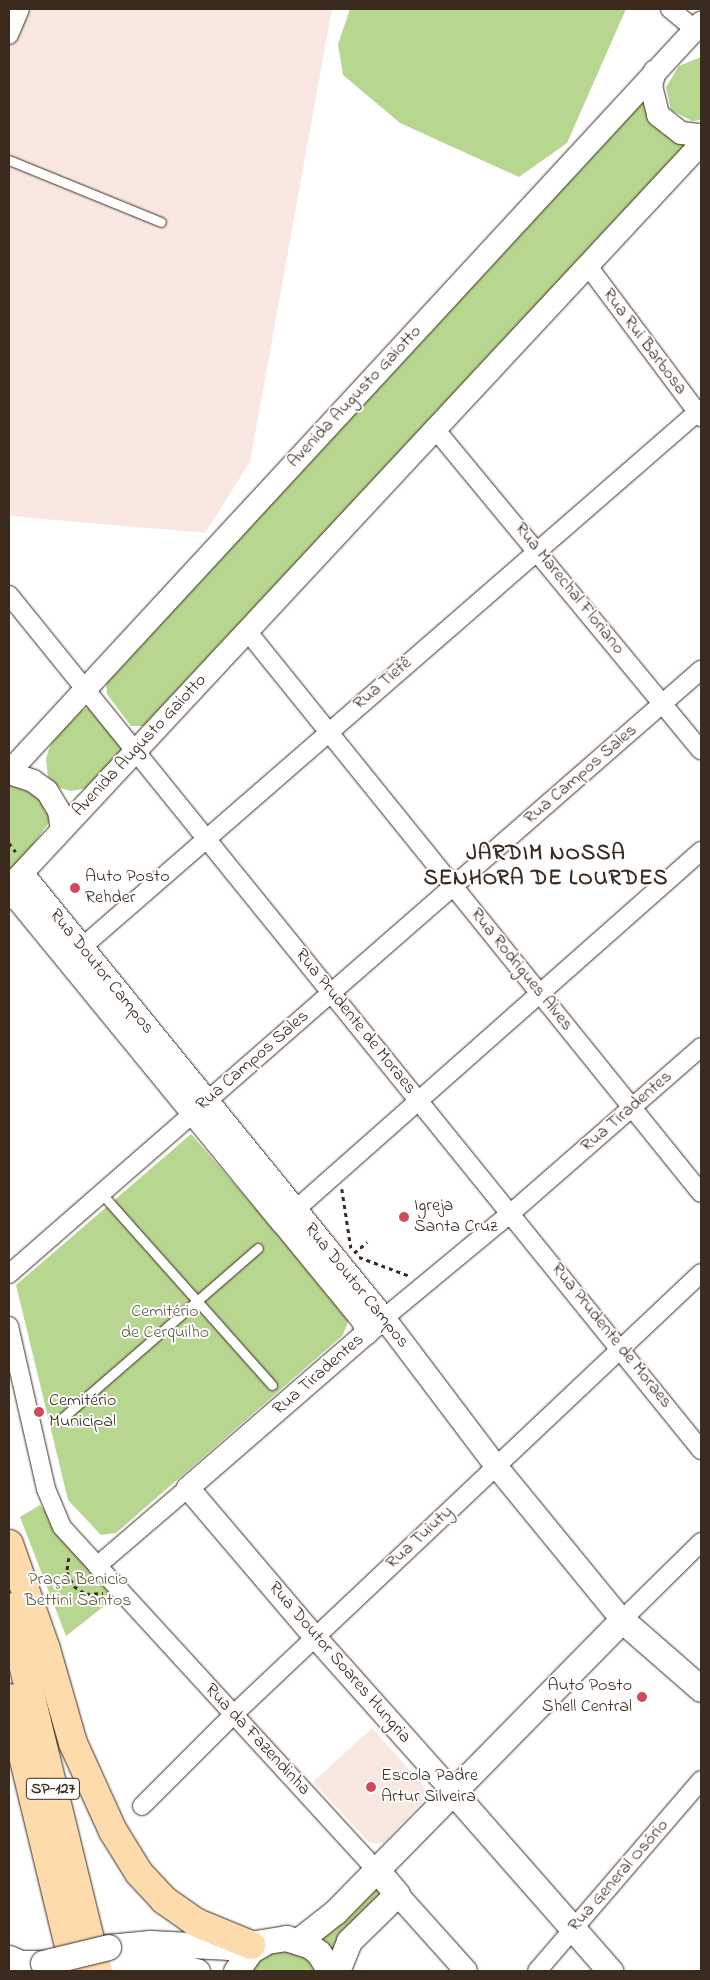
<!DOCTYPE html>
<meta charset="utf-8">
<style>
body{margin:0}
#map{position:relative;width:710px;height:1980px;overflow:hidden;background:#fff;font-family:"Indie Flower",sans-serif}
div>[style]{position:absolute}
.built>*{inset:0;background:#f9e8e2}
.green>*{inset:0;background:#b7d68f}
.path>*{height:2.5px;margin-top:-1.25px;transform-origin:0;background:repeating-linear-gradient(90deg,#3b2a1e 0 4px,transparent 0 8px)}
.roads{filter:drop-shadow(0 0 1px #3b2a1e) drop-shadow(0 0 1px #3b2a1e)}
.service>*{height:9px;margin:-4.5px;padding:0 4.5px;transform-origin:4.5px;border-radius:4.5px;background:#fff}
.minor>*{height:18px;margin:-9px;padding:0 9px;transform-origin:9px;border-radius:9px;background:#fff}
.tertiary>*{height:22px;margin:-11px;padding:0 11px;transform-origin:11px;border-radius:11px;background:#fff}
.secondary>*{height:25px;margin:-12.5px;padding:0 12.5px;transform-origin:12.5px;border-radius:12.5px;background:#fff}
.trunk>*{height:28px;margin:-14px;padding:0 14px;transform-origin:14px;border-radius:14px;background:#fedbac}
.bridges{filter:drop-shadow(0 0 1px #3b2a1e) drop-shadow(0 0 1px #3b2a1e)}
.secondary-bridge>*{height:25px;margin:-12.5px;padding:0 12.5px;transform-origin:12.5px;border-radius:12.5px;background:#fff}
.dots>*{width:14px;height:14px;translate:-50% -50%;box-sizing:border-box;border:2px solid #fff;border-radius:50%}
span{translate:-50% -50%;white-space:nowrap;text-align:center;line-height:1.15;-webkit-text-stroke:4px #fff;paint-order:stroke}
.shield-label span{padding:1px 4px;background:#fff;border:1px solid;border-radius:4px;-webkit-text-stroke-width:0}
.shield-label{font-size:16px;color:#3b2a1e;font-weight:700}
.street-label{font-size:18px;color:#3b2a1e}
.poi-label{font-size:18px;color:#3b2a1e}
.left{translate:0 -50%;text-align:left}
.right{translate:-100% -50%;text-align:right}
.park-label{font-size:18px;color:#605e40}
.district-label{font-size:22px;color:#3b2a1e;font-weight:700;letter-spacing:1px}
.frame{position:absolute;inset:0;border:10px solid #3b2a1e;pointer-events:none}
</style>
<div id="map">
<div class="built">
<div style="clip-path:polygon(9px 9px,332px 9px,250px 462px,205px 533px,9px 516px)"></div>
<div style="clip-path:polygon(372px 1728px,423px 1785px,426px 1793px,423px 1801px,383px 1843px,376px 1844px,369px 1842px,313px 1782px)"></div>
</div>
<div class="green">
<div style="clip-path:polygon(350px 9px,626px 9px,567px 143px,519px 177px,400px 123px,343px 75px,338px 44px)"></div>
<div style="clip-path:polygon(701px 57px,701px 120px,692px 121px,671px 110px,666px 87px,679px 66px)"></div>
<div style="clip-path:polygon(642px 102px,651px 121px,663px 134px,689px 145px,146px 726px,131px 726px,107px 694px,106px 683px)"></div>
<div style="clip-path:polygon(92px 706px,125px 747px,87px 788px,71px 791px,60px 788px,48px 777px,46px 759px,49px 749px,53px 741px,81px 711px)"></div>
<div style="clip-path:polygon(9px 784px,36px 788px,52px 819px,9px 876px)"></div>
<div style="clip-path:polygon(191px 1134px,350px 1317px,343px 1335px,116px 1533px,101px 1535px,68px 1500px,16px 1285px)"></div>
<div style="clip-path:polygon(40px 1505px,117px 1596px,66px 1636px,20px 1517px)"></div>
<div style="clip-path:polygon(373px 1885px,383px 1895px,334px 1954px,317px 1934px)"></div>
<div style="clip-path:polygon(289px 1948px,309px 1960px,315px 1971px,246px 1971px,254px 1958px)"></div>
</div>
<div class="path">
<div style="left:9px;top:843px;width:11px;rotate:52deg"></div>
<div style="left:342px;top:1189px;width:60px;rotate:81.3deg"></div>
<div style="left:354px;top:1253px;width:17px;rotate:-40deg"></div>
<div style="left:359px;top:1257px;width:54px;rotate:20.4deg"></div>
<div style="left:69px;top:1558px;width:14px;rotate:98deg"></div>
<div style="left:67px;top:1572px;width:16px;rotate:63deg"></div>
<div style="left:74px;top:1586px;width:14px;rotate:34deg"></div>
<div style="left:86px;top:1594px;width:17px;rotate:-3deg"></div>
</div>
<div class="roads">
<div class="service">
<div style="left:9px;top:160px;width:164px;rotate:22.2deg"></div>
<div style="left:101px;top:1193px;width:257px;rotate:48.3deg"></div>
<div style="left:60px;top:1420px;width:262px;rotate:-41deg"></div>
</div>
<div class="minor">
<div style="left:670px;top:9px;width:32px;rotate:39deg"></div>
<div style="left:9px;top:35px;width:28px;rotate:-67deg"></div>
<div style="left:588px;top:266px;width:189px;rotate:53.2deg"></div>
<div style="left:435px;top:429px;width:417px;rotate:50.4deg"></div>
<div style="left:9px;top:595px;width:1100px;rotate:51.01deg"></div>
<div style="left:247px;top:631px;width:722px;rotate:51.07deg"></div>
<div style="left:73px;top:955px;width:832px;rotate:-41deg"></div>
<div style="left:286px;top:1218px;width:554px;rotate:-41.49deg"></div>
<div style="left:9px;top:1274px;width:919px;rotate:-41.12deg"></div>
<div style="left:384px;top:1318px;width:165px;rotate:-39.6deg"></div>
<div style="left:511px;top:1213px;width:252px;rotate:-41.1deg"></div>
<div style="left:9px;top:1326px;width:167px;rotate:77.2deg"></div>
<div style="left:46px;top:1489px;width:41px;rotate:67.2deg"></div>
<div style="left:62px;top:1527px;width:463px;rotate:47.5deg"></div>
<div style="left:97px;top:1566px;width:120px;rotate:-40.6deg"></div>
<div style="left:622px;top:1620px;width:111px;rotate:-44.6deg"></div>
<div style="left:142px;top:1806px;width:130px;rotate:-45deg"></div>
<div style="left:234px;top:1714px;width:642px;rotate:-43.36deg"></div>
<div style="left:537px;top:1971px;width:252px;rotate:-49.3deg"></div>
</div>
<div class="tertiary">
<div style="left:655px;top:71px;width:16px;rotate:105deg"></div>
<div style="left:651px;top:86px;width:30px;rotate:76deg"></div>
<div style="left:658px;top:115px;width:29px;rotate:38deg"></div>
<div style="left:681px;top:133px;width:20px;rotate:6deg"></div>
<div style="left:9px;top:772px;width:1020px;rotate:-47.27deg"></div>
<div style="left:9px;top:773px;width:25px;rotate:18deg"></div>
<div style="left:33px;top:781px;width:17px;rotate:36deg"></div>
<div style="left:47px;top:791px;width:23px;rotate:59deg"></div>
<div style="left:59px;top:811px;width:18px;rotate:81deg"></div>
<div style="left:22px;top:873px;width:574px;rotate:50.87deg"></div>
<div style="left:384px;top:1318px;width:186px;rotate:52.9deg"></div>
<div style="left:496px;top:1466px;width:199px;rotate:50.7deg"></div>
<div style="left:9px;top:887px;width:1015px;rotate:-47.04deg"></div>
<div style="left:9px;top:896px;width:10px;rotate:24deg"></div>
<div style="left:18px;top:900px;width:416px;rotate:50.7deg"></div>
<div style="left:282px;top:1222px;width:128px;rotate:50.7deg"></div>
<div style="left:363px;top:1321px;width:13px;rotate:72deg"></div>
<div style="left:384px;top:1318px;width:259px;rotate:139.1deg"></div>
<div style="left:188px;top:1488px;width:196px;rotate:49.6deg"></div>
<div style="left:315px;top:1637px;width:206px;rotate:48.3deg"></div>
<div style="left:397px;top:1894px;width:103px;rotate:48.1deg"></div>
</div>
<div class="secondary">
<div style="left:452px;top:1791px;width:240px;rotate:48.7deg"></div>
<div style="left:298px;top:1941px;width:47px;rotate:-38.1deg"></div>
<div style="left:335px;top:1912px;width:409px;rotate:-45.5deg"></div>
<div style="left:622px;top:1620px;width:105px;rotate:41.1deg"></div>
<div style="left:108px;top:1947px;width:42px;rotate:-5.4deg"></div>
<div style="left:150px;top:1943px;width:80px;rotate:2.9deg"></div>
<div style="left:230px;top:1947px;width:57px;rotate:-9.1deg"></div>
<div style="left:286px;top:1938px;width:25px;rotate:18deg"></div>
<div style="left:310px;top:1946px;width:11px;rotate:38deg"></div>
<div style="left:319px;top:1953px;width:21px;rotate:59deg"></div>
<div style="left:9px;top:1958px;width:12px;rotate:24deg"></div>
<div style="left:20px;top:1963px;width:23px"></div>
<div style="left:105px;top:1971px;width:46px;rotate:-10.1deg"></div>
<div style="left:150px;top:1963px;width:20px;rotate:3deg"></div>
<div style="left:170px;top:1964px;width:28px;rotate:15deg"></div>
<div style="left:236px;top:1971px;width:26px;rotate:-54deg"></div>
<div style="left:251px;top:1950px;width:13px;rotate:-29deg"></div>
<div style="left:337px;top:1971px;width:32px;rotate:-68deg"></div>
<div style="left:349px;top:1941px;width:67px;rotate:-44.4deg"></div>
<div style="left:397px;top:1894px;width:34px;rotate:-130deg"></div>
</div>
<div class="trunk">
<div style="left:9px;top:1544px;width:111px;rotate:70.6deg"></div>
<div style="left:46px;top:1649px;width:98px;rotate:74deg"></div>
<div style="left:73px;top:1743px;width:97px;rotate:65.6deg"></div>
<div style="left:113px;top:1831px;width:49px;rotate:58.2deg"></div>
<div style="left:139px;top:1873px;width:37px;rotate:47deg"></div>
<div style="left:164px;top:1900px;width:38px;rotate:35deg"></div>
<div style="left:195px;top:1922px;width:61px;rotate:22.3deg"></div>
<div style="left:9px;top:1607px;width:375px;rotate:76.3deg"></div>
<div style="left:9px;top:1698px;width:281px;rotate:76.4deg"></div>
</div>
</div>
<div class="bridges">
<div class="secondary-bridge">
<div style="left:43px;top:1963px;width:67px;rotate:-13.8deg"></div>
</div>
</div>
<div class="dots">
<div style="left:75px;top:888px;background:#d1495b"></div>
<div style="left:404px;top:1217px;background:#d1495b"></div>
<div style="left:39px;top:1412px;background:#d1495b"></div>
<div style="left:642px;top:1697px;background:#d1495b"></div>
<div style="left:371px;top:1787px;background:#d1495b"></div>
</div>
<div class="shield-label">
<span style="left:53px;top:1789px">SP-127</span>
</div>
<div class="street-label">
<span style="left:644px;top:342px;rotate:53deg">Rua Rui Barbosa</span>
<span style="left:355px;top:397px;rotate:-47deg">Avenida Augusto Gaiotto</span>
<span style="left:569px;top:589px;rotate:51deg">Rua Marechal Floriano</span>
<span style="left:383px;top:684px;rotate:-41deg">Rua Tietê</span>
<span style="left:140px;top:746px;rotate:-47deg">Avenida Augusto Gaiotto</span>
<span style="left:581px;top:775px;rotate:-41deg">Rua Campos Sales</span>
<span style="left:521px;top:970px;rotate:51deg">Rua Rodrigues Alves</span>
<span style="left:101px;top:972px;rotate:51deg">Rua Doutor Campos</span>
<span style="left:355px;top:1022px;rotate:51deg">Rua Prudente de Moraes</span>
<span style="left:253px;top:1061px;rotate:-41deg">Rua Campos Sales</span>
<span style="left:627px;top:1112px;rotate:-41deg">Rua Tiradentes</span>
<span style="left:356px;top:1286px;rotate:51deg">Rua Doutor Campos</span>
<span style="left:611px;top:1336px;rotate:51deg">Rua Prudente de Moraes</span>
<span style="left:319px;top:1375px;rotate:-41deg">Rua Tiradentes</span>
<span style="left:420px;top:1538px;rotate:-43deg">Rua Tuiuty</span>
<span style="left:339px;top:1663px;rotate:49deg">Rua Doutor Soares Hungria</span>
<span style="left:257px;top:1740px;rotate:47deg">Rua da Fazendinha</span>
<span style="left:619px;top:1876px;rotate:-49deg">Rua General Osório</span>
</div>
<div class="poi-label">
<span class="left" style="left:85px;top:888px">Auto Posto<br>Rehder</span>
<span class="left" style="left:414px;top:1217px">Igreja<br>Santa Cruz</span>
<span class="left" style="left:49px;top:1412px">Cemitério<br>Municipal</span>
<span class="right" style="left:632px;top:1697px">Auto Posto<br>Shell Central</span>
<span class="left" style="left:381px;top:1787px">Escola Padre<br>Artur Silveira</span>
</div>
<div class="park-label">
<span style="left:165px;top:1323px">Cemitério<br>de Cerquilho</span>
<span style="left:78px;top:1591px">Praça Benicio<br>Bettini Santos</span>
</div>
<div class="district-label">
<span style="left:546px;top:867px">JARDIM NOSSA<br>SENHORA DE LOURDES</span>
</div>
<div class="frame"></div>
</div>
